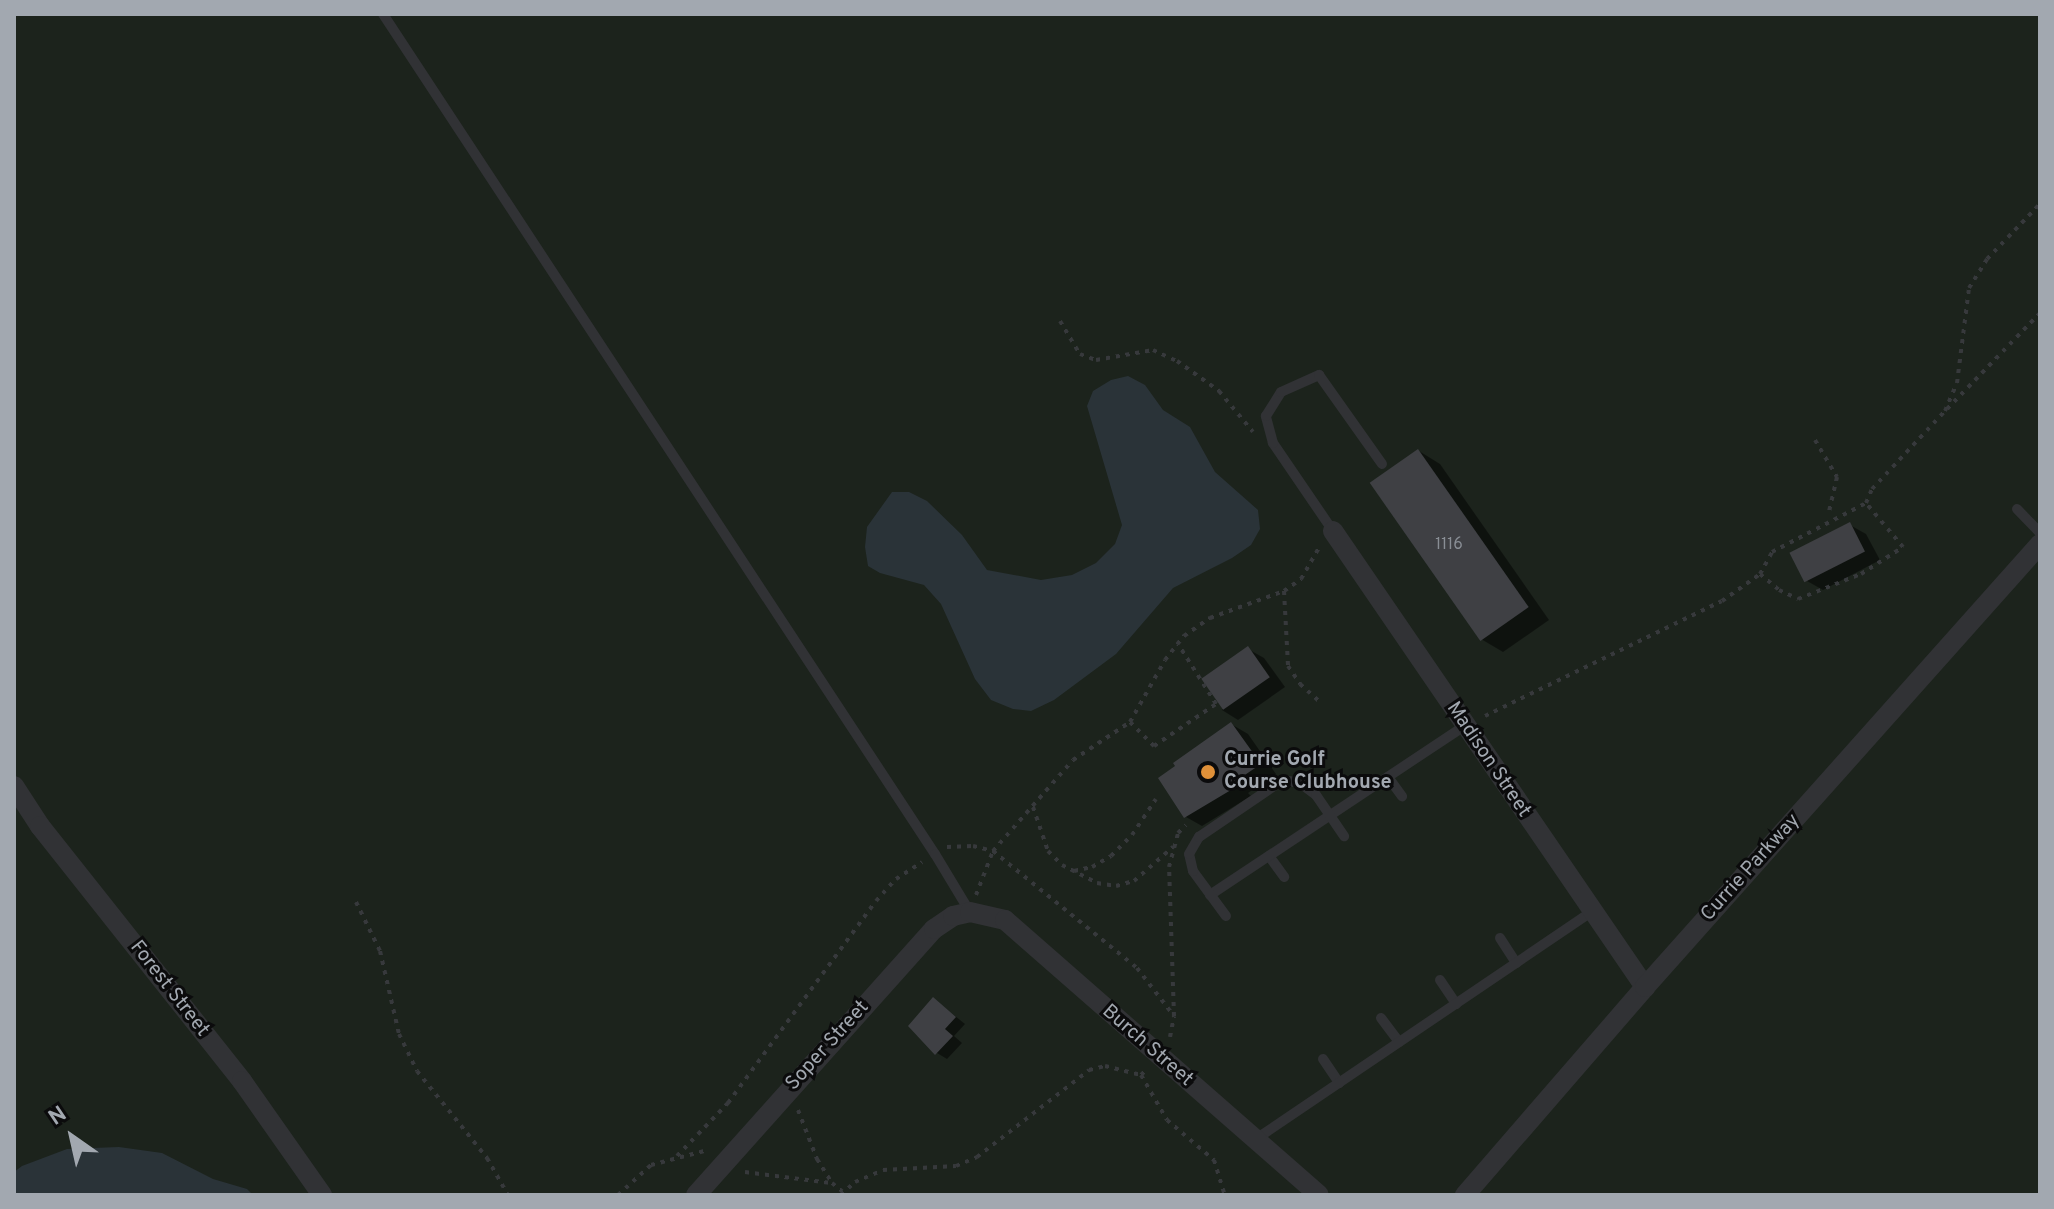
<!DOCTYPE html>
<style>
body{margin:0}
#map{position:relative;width:2054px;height:1209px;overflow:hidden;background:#101011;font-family:Overpass,sans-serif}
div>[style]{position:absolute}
.green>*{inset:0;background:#1c231c;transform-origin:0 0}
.water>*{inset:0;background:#2a3338}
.shadow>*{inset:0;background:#0007}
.building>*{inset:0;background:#3f4044;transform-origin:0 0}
.path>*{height:4px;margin-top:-2px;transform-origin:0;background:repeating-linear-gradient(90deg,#37393c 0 4px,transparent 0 10px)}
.service>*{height:10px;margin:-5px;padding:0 5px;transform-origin:5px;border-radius:5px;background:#313235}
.minor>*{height:20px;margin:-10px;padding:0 10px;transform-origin:10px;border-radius:10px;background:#313235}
.dots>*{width:22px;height:22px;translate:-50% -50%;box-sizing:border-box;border:4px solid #0b0b0c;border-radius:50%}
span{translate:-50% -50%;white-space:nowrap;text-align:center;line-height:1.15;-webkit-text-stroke:6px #0b0b0c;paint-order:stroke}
.number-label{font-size:16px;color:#898e95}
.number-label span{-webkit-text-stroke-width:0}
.poi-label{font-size:20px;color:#a2a8b0;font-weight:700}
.left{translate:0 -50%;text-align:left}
.street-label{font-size:20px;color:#a2a8b0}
.frame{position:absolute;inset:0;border:16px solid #a2a8b0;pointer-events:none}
.north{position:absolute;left:32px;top:1097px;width:80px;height:80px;-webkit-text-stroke:6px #0b0b0c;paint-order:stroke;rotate:326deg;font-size:22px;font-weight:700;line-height:32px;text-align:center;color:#a2a8b0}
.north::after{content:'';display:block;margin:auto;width:28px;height:36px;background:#a2a8b0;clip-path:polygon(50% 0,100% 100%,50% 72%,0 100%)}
</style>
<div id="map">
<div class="green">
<div style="left:14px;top:14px;width:2026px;height:1181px"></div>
</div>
<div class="water">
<div style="clip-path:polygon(1128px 376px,1145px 385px,1163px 410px,1190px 427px,1215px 472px,1258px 510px,1260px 529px,1251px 545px,1232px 558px,1173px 588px,1116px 654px,1054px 700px,1031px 711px,1013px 709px,991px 700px,975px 679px,941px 604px,924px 585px,880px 573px,868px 566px,865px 547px,867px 527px,892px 492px,909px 492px,927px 501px,962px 535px,987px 570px,1041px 580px,1072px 575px,1096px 563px,1115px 544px,1122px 525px,1087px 406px,1093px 391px,1111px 380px)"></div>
<div style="clip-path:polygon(119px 1147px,162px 1153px,213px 1179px,247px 1189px,253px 1195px,14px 1195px,14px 1172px,22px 1166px,67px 1149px)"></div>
</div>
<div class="shadow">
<div style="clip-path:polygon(1419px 451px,1440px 464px,1549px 620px,1503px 652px,1481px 639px)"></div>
<div style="clip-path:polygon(1850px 525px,1866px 534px,1880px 560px,1823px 590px,1807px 581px)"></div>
<div style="clip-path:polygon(1248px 649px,1264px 658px,1285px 687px,1238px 720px,1222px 710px)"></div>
<div style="clip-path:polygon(1231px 724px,1248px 734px,1276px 774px,1248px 793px,1251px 796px,1202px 826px,1186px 817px)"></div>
<div style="clip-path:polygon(934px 999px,965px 1024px,954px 1036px,962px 1043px,947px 1059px,937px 1053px)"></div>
</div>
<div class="building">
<div style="left:1418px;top:449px;width:193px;height:59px;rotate:55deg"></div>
<div style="left:1850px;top:522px;width:33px;height:68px;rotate:63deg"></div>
<div style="left:1248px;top:646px;width:38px;height:57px;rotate:55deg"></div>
<div style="clip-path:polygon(1231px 722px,1261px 764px,1233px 783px,1236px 787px,1184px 818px,1158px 778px,1175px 766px,1173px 763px)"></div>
<div style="clip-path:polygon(933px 997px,956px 1017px,945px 1029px,953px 1036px,935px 1055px,908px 1026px)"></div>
</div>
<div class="path">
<div style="left:1060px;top:321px;width:39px;rotate:59deg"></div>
<div style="left:1080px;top:354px;width:17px;rotate:21deg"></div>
<div style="left:1096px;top:360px;width:58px;rotate:-10deg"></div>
<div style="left:1153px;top:350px;width:26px;rotate:25deg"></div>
<div style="left:1177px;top:361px;width:52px;rotate:35.5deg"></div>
<div style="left:1219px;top:391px;width:53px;rotate:50.3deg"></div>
<div style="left:1947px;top:409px;width:134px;rotate:-45.9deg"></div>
<div style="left:1815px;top:440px;width:43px;rotate:59.3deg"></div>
<div style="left:1837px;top:477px;width:35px;rotate:103deg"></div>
<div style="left:1760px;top:574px;width:25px;rotate:40deg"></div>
<div style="left:1779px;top:590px;width:21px;rotate:25deg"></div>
<div style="left:1798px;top:599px;width:68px;rotate:-21.6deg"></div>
<div style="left:1861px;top:574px;width:50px;rotate:-32.7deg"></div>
<div style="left:1903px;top:547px;width:57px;rotate:-130.1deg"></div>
<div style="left:1284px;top:591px;width:75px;rotate:86.9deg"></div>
<div style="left:1288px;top:666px;width:22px;rotate:56deg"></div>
<div style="left:1300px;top:684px;width:25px;rotate:42deg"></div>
<div style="left:1485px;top:716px;width:263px;rotate:-25.9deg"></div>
<div style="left:1722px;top:601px;width:47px;rotate:-35.4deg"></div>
<div style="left:1760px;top:574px;width:25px;rotate:-61deg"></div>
<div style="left:1772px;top:552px;width:106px;rotate:-27.5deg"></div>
<div style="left:1866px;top:503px;width:15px;rotate:-67deg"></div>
<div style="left:1872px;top:489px;width:107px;rotate:-46.9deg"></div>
<div style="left:1945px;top:411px;width:30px;rotate:-67deg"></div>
<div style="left:1957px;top:383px;width:96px;rotate:-82.8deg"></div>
<div style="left:1969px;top:288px;width:34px;rotate:-58deg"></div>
<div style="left:1987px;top:259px;width:76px;rotate:-46.1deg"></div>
<div style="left:1130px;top:722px;width:34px;rotate:45deg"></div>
<div style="left:1154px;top:746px;width:75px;rotate:-34.1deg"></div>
<div style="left:1216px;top:704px;width:71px;rotate:-122.3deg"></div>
<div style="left:1033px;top:807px;width:46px;rotate:71.2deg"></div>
<div style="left:1048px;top:851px;width:20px;rotate:45deg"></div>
<div style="left:1062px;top:865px;width:39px;rotate:27deg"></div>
<div style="left:1097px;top:883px;width:19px;rotate:9deg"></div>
<div style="left:1116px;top:886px;width:19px;rotate:-16deg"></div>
<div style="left:1134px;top:881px;width:52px;rotate:-41.1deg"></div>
<div style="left:947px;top:847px;width:26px;rotate:-2deg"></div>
<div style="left:973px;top:846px;width:21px;rotate:14deg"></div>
<div style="left:993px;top:851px;width:186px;rotate:39.1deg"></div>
<div style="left:1137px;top:968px;width:61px;rotate:52.4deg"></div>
<div style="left:1074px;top:871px;width:18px;rotate:-13deg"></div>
<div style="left:1092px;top:867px;width:22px;rotate:-30deg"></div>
<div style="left:1111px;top:856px;width:30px;rotate:-45deg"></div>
<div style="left:1132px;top:835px;width:43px;rotate:-56.3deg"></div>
<div style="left:976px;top:895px;width:47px;rotate:-68.9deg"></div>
<div style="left:993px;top:851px;width:121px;rotate:-48.7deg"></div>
<div style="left:1073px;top:760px;width:69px;rotate:-33.7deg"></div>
<div style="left:1130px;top:722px;width:71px;rotate:-60.6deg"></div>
<div style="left:1165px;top:660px;width:31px;rotate:-52deg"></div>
<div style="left:1184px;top:636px;width:32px;rotate:-35deg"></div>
<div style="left:1210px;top:618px;width:79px;rotate:-20deg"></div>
<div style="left:1284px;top:591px;width:21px;rotate:-35deg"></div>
<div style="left:1301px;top:579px;width:38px;rotate:-60deg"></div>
<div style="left:356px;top:902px;width:55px;rotate:63.9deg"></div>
<div style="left:380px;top:951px;width:85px;rotate:77.1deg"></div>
<div style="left:399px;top:1034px;width:41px;rotate:64.1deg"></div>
<div style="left:417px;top:1071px;width:112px;rotate:51.2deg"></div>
<div style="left:487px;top:1158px;width:43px;rotate:60.4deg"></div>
<div style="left:1170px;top:1037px;width:21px;rotate:-79deg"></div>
<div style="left:1174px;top:1016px;width:149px;rotate:-91.9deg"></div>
<div style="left:1169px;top:867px;width:35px;rotate:-75deg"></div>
<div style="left:1178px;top:833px;width:11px;rotate:-45deg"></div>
<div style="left:1141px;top:1075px;width:52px;rotate:60deg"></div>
<div style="left:1167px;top:1120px;width:62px;rotate:40.4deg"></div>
<div style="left:1214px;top:1160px;width:37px;rotate:73deg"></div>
<div style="left:798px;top:1110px;width:53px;rotate:68.8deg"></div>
<div style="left:817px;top:1159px;width:28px;rotate:58deg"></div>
<div style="left:832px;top:1183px;width:13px;rotate:39deg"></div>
<div style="left:677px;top:1156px;width:74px;rotate:-46.1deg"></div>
<div style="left:728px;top:1103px;width:250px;rotate:-53.8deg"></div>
<div style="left:876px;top:901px;width:30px;rotate:-48deg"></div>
<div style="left:896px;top:879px;width:31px;rotate:-33deg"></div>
<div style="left:745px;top:1172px;width:87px;rotate:7.3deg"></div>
<div style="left:618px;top:1195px;width:45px;rotate:-42.3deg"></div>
<div style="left:651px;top:1165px;width:59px;rotate:-14.7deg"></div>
<div style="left:841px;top:1195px;width:19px;rotate:-43deg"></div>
<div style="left:855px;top:1182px;width:30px;rotate:-23deg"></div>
<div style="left:883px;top:1170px;width:73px;rotate:-3.1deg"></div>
<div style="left:956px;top:1166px;width:23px;rotate:-23deg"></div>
<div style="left:977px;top:1157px;width:142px;rotate:-37.8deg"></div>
<div style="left:1089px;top:1070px;width:16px;rotate:-14deg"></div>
<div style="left:1105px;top:1066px;width:37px;rotate:14deg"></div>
<div style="left:1141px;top:1075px;width:7px;rotate:-45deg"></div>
</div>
<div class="service">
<div style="left:383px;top:14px;width:1005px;rotate:56.69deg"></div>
<div style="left:935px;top:854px;width:68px;rotate:58.9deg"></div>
<div style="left:2017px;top:509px;width:33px;rotate:46deg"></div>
<div style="left:1333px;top:531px;width:107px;rotate:-124.3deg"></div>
<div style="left:1273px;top:443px;width:28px;rotate:-105deg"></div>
<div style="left:1266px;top:416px;width:28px;rotate:-58deg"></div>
<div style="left:1281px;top:392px;width:42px;rotate:-24.1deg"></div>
<div style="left:1319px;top:375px;width:109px;rotate:54.7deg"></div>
<div style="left:1388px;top:777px;width:24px;rotate:54deg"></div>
<div style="left:1269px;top:856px;width:26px;rotate:54deg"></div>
<div style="left:1210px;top:895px;width:305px;rotate:-33.6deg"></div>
<div style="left:1226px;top:916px;width:56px;rotate:-126.3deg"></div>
<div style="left:1193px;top:871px;width:17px;rotate:-103deg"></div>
<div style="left:1189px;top:854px;width:20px;rotate:-60deg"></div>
<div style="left:1199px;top:837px;width:102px;rotate:-34.2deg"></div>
<div style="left:1283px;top:780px;width:17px;rotate:10deg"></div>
<div style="left:1300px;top:783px;width:20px;rotate:37deg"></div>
<div style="left:1316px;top:795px;width:50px;rotate:55.7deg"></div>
<div style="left:1500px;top:938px;width:30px;rotate:57deg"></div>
<div style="left:1440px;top:980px;width:29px;rotate:56deg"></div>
<div style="left:1381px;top:1018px;width:30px;rotate:53deg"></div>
<div style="left:1323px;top:1059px;width:29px;rotate:56deg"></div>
<div style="left:1256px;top:1139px;width:405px;rotate:-34.1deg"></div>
</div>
<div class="minor">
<div style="left:1333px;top:531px;width:553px;rotate:55.62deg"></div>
<div style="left:14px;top:786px;width:48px;rotate:57deg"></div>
<div style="left:40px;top:826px;width:325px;rotate:51.6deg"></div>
<div style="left:242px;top:1081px;width:139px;rotate:54.9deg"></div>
<div style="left:696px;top:1195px;width:357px;rotate:-48.2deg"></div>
<div style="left:934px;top:929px;width:23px;rotate:-34deg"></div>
<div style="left:953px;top:916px;width:17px;rotate:-13deg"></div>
<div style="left:970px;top:912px;width:36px;rotate:13deg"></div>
<div style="left:1005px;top:920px;width:417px;rotate:41.2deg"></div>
<div style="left:1465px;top:1195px;width:275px;rotate:-49.1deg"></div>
<div style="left:1645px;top:987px;width:594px;rotate:-48.28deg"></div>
</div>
<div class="dots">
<div style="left:1208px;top:772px;background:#df9039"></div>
</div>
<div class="number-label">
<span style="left:1449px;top:545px">1116</span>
</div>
<div class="poi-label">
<span class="left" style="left:1224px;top:772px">Currie Golf<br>Course Clubhouse</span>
</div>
<div class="street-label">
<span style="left:1488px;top:760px;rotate:56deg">Madison Street</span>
<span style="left:1751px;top:868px;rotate:-48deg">Currie Parkway</span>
<span style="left:169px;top:989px;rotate:52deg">Forest Street</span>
<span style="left:828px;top:1046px;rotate:-48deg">Soper Street</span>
<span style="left:1147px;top:1046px;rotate:41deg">Burch Street</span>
</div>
<div class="frame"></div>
<div class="north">N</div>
</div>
